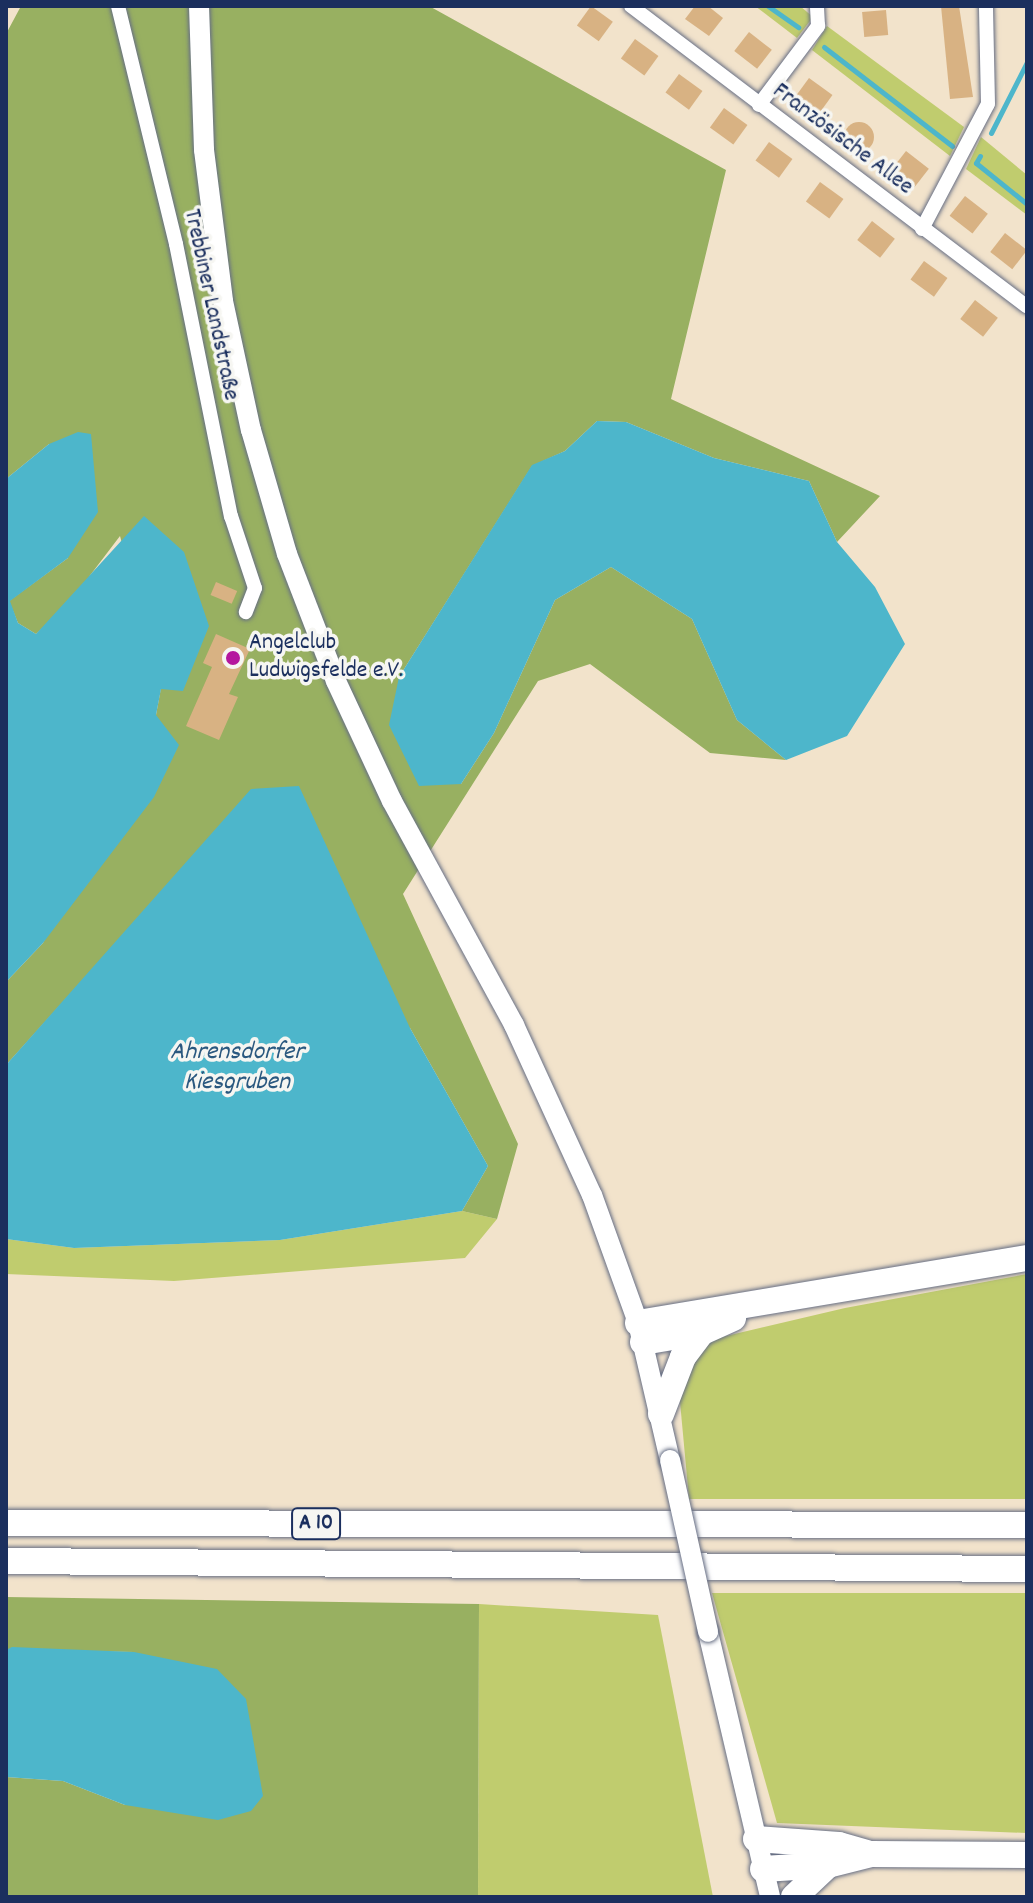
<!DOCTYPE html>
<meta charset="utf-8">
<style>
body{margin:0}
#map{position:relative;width:1033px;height:1903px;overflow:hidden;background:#f2e3cb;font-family:Dekko,sans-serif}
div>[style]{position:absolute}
.green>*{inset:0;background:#c0cc6e}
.forest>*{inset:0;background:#98b061}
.water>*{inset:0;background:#4db6cb}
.stream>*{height:5px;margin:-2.5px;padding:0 2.5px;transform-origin:2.5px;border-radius:2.5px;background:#4db6cb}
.building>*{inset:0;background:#d8b283;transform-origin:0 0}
.round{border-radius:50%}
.roads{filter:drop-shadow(0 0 2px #666e84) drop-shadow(0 0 2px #666e84)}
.minor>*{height:14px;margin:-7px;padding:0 7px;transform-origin:7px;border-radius:7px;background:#fff}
.secondary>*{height:20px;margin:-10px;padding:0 10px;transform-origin:10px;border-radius:10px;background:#fff}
.motorway>*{height:26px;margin:-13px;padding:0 13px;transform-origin:13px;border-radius:13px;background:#fff}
.bridges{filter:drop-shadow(0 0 2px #666e84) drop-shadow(0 0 2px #666e84)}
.secondary-bridge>*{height:20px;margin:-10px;padding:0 10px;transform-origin:10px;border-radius:10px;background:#fff}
.dots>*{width:22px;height:22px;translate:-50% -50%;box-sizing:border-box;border:4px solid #f6f6f2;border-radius:50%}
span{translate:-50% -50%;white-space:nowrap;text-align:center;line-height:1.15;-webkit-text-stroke:7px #f6f6f2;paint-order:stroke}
.shield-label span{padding:2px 6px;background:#f6f6f2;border:2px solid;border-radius:6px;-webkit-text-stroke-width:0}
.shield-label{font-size:22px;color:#1b2f5e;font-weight:700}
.street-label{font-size:24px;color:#1b2f5e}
.poi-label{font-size:24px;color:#1b2f5e}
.left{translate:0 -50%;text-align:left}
.water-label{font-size:26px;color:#2a587f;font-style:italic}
.frame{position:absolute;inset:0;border:8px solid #1b2f5e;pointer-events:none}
</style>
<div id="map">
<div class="green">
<div style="clip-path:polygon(755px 6px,800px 6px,813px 17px,797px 38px)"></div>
<div style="clip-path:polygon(827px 26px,964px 127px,950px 156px,812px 50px)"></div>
<div style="clip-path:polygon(981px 137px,1027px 175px,1027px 215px,966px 169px)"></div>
<div style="clip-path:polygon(462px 1211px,497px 1219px,465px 1258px,174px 1281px,6px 1274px,6px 1239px,74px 1248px,280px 1240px)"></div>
<div style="clip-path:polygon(1027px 1274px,1027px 1499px,689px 1499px,679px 1391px,705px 1341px,845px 1308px)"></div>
<div style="clip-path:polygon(712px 1593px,1027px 1593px,1027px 1833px,777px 1823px)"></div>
<div style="clip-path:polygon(479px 1604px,658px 1615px,713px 1897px,478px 1897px)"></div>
</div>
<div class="forest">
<div style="clip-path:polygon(21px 6px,429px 6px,726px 170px,671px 399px,880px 496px,837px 542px,809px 481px,714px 458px,626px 422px,597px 421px,565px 451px,532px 466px,399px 677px,461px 784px,494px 733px,555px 600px,611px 567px,692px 619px,737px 720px,786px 760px,710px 753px,590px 664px,538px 681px,403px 894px,518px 1144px,497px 1219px,462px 1211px,488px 1166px,410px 1028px,99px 962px,6px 1065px,6px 982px,43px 943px,156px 715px,161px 688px,120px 536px,66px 607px,36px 634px,18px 623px,9px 601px,68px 558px,49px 444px,6px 479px,6px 34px)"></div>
<div style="clip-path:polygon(6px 1597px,479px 1604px,478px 1897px,6px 1897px,6px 1777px,63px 1781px,125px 1805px,134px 1652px,6px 1650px)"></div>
</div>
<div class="water">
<div style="clip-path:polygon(597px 421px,626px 422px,714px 458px,809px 481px,837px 542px,875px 587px,905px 644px,847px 736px,786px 760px,737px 720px,692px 619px,611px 567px,555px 600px,494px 733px,461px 784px,419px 786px,389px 725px,399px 677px,532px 465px,565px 451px)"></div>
<div style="clip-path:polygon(78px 432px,91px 434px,98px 512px,68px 558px,10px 601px,18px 623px,36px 634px,144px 516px,184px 552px,209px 626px,183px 691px,161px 689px,156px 715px,179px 745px,154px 797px,43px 943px,6px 982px,6px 479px,49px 444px)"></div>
<div style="clip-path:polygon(299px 786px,410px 1028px,488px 1166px,462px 1211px,280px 1240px,74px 1248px,6px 1239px,6px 1065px,251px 789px)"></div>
<div style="clip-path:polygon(12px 1647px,134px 1652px,217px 1669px,246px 1699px,263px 1796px,251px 1811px,218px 1820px,125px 1805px,63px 1781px,6px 1777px,6px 1650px)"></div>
</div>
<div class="stream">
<div style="left:768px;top:6px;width:37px;rotate:35deg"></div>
<div style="left:824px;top:47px;width:162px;rotate:37.7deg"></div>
<div style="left:991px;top:133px;width:80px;rotate:-63.1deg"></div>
<div style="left:980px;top:156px;width:8px;rotate:120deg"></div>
<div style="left:976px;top:163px;width:65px;rotate:38.8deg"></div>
</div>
<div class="building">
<div style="left:591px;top:6px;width:27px;height:24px;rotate:36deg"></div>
<div style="clip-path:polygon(695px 6px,708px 6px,723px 18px,709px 36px,685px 19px)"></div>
<div style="clip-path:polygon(941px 6px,959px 6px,973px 97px,950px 99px)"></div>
<div style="left:886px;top:10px;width:25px;height:24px;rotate:85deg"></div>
<div style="left:749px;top:32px;width:29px;height:24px;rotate:38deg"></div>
<div style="left:635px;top:39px;width:29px;height:24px;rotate:36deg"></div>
<div style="left:679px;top:74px;width:29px;height:23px;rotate:36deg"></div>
<div style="left:809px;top:78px;width:29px;height:23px;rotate:36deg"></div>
<div style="left:724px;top:108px;width:29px;height:24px;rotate:36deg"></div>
<div class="round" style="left:844px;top:122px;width:30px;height:30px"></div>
<div style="left:769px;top:142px;width:29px;height:23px;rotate:36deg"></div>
<div style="left:906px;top:151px;width:29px;height:24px;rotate:38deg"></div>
<div style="left:820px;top:182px;width:29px;height:24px;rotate:36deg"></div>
<div style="left:965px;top:196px;width:29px;height:25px;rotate:38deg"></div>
<div style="left:872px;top:221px;width:29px;height:24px;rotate:38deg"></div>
<div style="left:1005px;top:233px;width:28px;height:24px;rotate:38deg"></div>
<div style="left:924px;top:261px;width:29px;height:23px;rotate:36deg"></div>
<div style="left:975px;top:300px;width:29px;height:24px;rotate:38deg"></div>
<div style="left:216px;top:582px;width:23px;height:14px;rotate:23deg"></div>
<div style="clip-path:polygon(216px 634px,250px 649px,229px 694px,238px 697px,219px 740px,186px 726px,212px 667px,203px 663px)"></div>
</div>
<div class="roads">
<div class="minor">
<div style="left:118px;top:6px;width:245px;rotate:76.3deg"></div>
<div style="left:176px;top:244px;width:278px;rotate:78.6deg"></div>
<div style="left:231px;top:516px;width:76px;rotate:71.6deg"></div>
<div style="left:255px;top:588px;width:26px;rotate:111deg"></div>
<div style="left:631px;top:6px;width:497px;rotate:37.2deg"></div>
<div style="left:759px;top:105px;width:99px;rotate:-53.2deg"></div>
<div style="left:818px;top:26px;width:20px;rotate:-93deg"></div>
<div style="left:922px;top:229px;width:141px;rotate:-62.2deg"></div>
<div style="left:988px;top:104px;width:98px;rotate:-91.2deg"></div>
</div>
<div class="secondary">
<div style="left:199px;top:6px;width:144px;rotate:88deg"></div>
<div style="left:204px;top:150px;width:152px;rotate:82.8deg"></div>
<div style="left:223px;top:301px;width:132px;rotate:77.8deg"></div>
<div style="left:251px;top:430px;width:129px;rotate:73.8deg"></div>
<div style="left:287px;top:554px;width:136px;rotate:68.9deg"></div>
<div style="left:336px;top:681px;width:132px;rotate:65deg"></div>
<div style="left:392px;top:801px;width:255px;rotate:61.4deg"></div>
<div style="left:514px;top:1025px;width:187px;rotate:65.4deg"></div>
<div style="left:592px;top:1195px;width:136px;rotate:70.2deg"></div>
<div style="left:638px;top:1323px;width:141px;rotate:76.9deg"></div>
<div style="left:708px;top:1632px;width:272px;rotate:76.8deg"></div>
</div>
<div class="motorway">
<div style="left:638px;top:1323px;width:394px;rotate:-9.5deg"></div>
<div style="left:643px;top:1342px;width:60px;rotate:-9.6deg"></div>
<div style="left:702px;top:1332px;width:34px;rotate:-24deg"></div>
<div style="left:661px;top:1414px;width:61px;rotate:-68.9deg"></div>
<div style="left:683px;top:1357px;width:31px;rotate:-53deg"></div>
<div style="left:6px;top:1523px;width:1021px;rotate:0.11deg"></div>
<div style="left:6px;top:1561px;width:1021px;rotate:0.45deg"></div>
<div style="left:756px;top:1839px;width:83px;rotate:4.1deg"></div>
<div style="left:839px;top:1845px;width:29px;rotate:16deg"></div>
<div style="left:763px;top:1869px;width:65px;rotate:-3.5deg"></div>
<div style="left:828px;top:1865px;width:44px;rotate:-14.3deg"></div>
<div style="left:871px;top:1854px;width:156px;rotate:0.4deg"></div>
<div style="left:794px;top:1897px;width:47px;rotate:-43.3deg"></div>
</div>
</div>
<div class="bridges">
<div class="secondary-bridge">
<div style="left:670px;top:1460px;width:176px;rotate:77.5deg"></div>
</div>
</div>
<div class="dots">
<div style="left:233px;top:658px;background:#b5179e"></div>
</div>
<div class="shield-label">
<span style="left:316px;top:1524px">A 10</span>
</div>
<div class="street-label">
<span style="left:842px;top:140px;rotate:37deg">Französische Allee</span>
<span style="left:210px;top:305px;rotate:78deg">Trebbiner Landstraße</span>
</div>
<div class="poi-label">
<span class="left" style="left:249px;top:658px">Angelclub<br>Ludwigsfelde e.V.</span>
</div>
<div class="water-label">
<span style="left:237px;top:1068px">Ahrensdorfer<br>Kiesgruben</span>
</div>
<div class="frame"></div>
</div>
